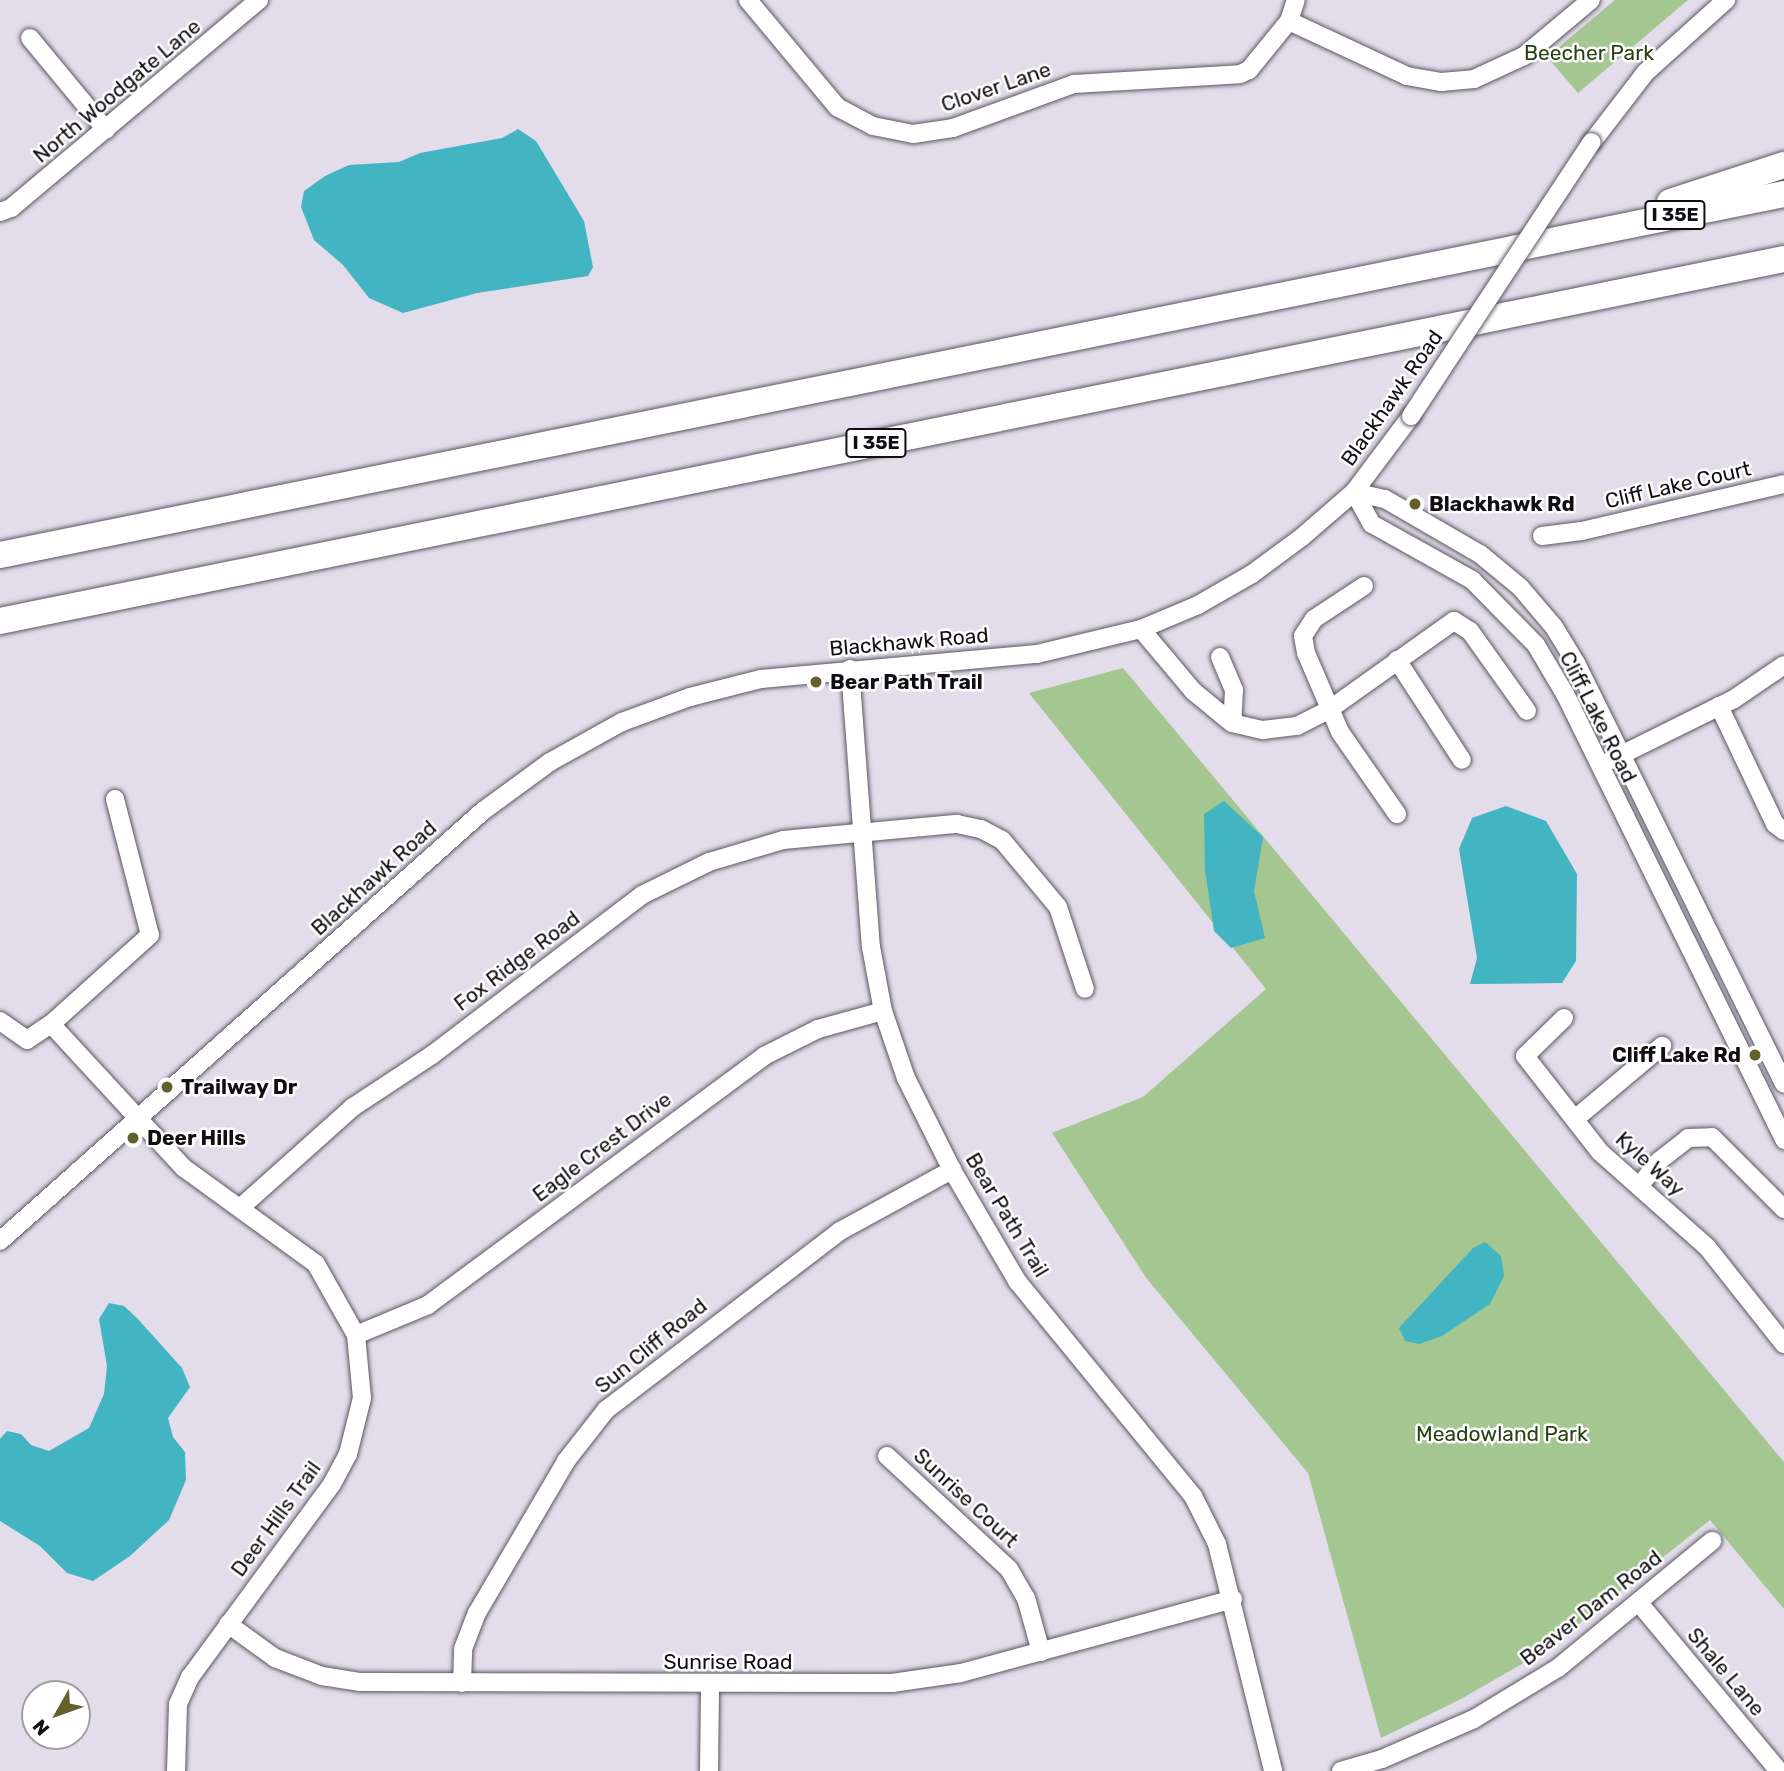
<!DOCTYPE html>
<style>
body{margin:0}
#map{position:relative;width:1784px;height:1771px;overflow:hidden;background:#e3dceb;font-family:Rubik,sans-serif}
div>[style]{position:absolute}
.green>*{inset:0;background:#a4c690}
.water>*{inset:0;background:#43b4c1}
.roads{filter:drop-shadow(0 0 2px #5b5662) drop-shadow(0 0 2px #5b5662)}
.minor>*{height:18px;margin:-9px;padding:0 9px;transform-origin:9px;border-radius:9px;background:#fff}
.highway>*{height:26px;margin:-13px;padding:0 13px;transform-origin:13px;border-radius:13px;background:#fff}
.bridges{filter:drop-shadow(0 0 2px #5b5662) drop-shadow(0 0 2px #5b5662)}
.minor-bridge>*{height:18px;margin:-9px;padding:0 9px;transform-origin:9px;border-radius:9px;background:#fff}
.dots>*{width:19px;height:19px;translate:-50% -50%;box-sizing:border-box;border:4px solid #fff;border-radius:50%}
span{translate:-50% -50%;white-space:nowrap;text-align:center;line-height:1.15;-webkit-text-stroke:5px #fff;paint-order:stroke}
.shield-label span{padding:2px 5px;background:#fff;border:2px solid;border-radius:5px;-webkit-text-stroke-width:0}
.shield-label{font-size:19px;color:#110e13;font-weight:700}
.park-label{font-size:21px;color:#274113}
.street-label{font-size:21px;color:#110e13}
.poi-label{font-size:21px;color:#110e13;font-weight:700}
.left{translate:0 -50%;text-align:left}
.right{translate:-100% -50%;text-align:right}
.north{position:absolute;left:21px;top:1680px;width:70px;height:70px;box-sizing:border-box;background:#fff;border:2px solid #a09fa1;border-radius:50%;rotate:230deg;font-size:19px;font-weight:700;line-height:28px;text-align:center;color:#110e13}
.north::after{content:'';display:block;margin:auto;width:24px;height:32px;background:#64602c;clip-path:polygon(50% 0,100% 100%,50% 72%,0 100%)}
</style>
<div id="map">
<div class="green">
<div style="clip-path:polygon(1615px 0,1688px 0,1578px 93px,1547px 57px)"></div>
<div style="clip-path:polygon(1123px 668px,1784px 1462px,1784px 1609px,1710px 1520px,1546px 1650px,1461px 1699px,1381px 1738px,1308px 1473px,1147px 1279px,1052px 1133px,1143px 1097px,1266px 989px,1029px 693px)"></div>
</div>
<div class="water">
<div style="clip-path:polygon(518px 129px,536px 141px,584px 221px,593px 267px,588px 276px,477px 293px,403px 313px,369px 298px,343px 265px,314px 240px,301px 207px,304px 191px,325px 176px,349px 165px,399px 162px,420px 153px,502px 138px)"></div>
<div style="clip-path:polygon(1224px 801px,1263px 837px,1254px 891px,1265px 938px,1231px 948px,1214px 931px,1205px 870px,1204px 814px)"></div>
<div style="clip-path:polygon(1506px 806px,1546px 821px,1577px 874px,1576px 961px,1562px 983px,1470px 984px,1477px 958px,1459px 849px,1472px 818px)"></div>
<div style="clip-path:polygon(1485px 1242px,1501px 1256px,1504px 1276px,1490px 1304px,1442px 1336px,1419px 1344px,1405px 1341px,1399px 1328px,1473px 1248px)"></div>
<div style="clip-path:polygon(109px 1303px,124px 1306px,137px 1318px,182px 1368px,190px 1387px,168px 1418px,173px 1437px,185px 1452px,186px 1480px,169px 1520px,130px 1556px,93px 1581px,67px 1573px,40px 1546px,0 1521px,0 1439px,7px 1431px,21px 1434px,31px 1445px,49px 1451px,89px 1428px,104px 1394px,107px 1366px,99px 1319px)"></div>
</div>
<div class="roads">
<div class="minor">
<div style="left:748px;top:0;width:139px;rotate:50.2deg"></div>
<div style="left:837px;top:107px;width:41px;rotate:27.8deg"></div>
<div style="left:873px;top:126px;width:41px;rotate:11.3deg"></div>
<div style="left:913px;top:134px;width:40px;rotate:-8.5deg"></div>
<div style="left:953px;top:128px;width:129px;rotate:-20deg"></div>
<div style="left:1074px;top:84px;width:166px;rotate:-3.4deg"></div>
<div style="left:1240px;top:74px;width:10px;rotate:-24deg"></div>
<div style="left:1249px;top:70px;width:63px;rotate:-50.8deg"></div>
<div style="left:1289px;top:21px;width:22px;rotate:-72deg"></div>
<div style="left:1289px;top:21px;width:130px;rotate:25deg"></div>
<div style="left:1407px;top:76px;width:35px;rotate:10deg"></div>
<div style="left:1441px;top:82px;width:33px;rotate:-5deg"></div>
<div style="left:1474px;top:79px;width:55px;rotate:-24.7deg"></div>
<div style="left:1524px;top:56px;width:87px;rotate:-39.9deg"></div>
<div style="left:30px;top:38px;width:119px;rotate:50.4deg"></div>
<div style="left:1592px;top:142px;width:88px;rotate:-52.4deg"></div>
<div style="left:1646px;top:72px;width:108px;rotate:-42deg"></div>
<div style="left:0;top:212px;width:12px;rotate:-20deg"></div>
<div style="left:11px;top:208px;width:324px;rotate:-40deg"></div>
<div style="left:1354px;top:492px;width:37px;rotate:61deg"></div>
<div style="left:1372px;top:524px;width:115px;rotate:29.2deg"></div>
<div style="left:1472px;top:580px;width:91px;rotate:45.4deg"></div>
<div style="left:1536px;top:645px;width:57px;rotate:59.4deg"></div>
<div style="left:1565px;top:694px;width:497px;rotate:63.8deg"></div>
<div style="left:1354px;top:492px;width:32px;rotate:13deg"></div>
<div style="left:1385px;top:499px;width:110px;rotate:30.1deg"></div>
<div style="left:1480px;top:554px;width:52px;rotate:39.5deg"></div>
<div style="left:1520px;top:587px;width:52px;rotate:49.6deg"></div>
<div style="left:1554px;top:627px;width:42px;rotate:58.6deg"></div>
<div style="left:1576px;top:663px;width:469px;rotate:63.7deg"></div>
<div style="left:1542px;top:536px;width:40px;rotate:-7.1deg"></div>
<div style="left:1582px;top:531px;width:207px;rotate:-13.1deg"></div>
<div style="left:1364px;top:586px;width:60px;rotate:146.6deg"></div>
<div style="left:1314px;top:619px;width:20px;rotate:123deg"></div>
<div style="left:1303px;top:636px;width:17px;rotate:80deg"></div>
<div style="left:1306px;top:653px;width:86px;rotate:66.7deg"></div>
<div style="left:1340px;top:732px;width:100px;rotate:55.2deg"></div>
<div style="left:1141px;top:629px;width:81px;rotate:50deg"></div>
<div style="left:1193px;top:691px;width:50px;rotate:39.4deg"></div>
<div style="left:1232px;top:723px;width:32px;rotate:13deg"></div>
<div style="left:1263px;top:730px;width:34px;rotate:-7deg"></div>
<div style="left:1297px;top:726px;width:37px;rotate:-27deg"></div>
<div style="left:1330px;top:709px;width:152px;rotate:-35.4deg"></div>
<div style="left:1454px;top:621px;width:19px;rotate:32deg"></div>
<div style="left:1470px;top:631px;width:98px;rotate:54.5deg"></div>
<div style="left:1220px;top:657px;width:36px;rotate:67deg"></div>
<div style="left:1234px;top:690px;width:33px;rotate:93deg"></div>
<div style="left:1397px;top:660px;width:119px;rotate:57deg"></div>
<div style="left:850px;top:669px;width:279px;rotate:85.7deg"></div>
<div style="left:871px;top:947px;width:65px;rotate:79.4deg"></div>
<div style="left:883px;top:1011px;width:71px;rotate:71.1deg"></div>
<div style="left:906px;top:1078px;width:103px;rotate:63.4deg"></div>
<div style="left:952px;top:1170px;width:129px;rotate:59.6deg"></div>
<div style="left:1017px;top:1281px;width:278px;rotate:50.7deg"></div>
<div style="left:1193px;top:1496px;width:54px;rotate:63.4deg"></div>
<div style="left:1217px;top:1544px;width:234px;rotate:76.1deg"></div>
<div style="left:1719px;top:706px;width:131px;rotate:64.6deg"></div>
<div style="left:1775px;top:824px;width:11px;rotate:38deg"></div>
<div style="left:1611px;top:760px;width:137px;rotate:-26.4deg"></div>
<div style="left:1734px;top:699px;width:60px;rotate:-34.2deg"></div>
<div style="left:115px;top:799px;width:140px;rotate:75.6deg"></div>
<div style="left:150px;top:935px;width:133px;rotate:138deg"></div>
<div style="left:51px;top:1024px;width:196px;rotate:47.3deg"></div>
<div style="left:184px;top:1168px;width:163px;rotate:36deg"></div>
<div style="left:316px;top:1264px;width:81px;rotate:60.6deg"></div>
<div style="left:356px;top:1335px;width:63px;rotate:84.6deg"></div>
<div style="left:362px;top:1398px;width:58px;rotate:104deg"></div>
<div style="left:348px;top:1454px;width:34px;rotate:118deg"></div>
<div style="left:332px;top:1484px;width:240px;rotate:126.3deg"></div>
<div style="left:190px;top:1677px;width:30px;rotate:114deg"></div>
<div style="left:178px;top:1704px;width:67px;rotate:91.7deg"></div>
<div style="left:1564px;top:1018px;width:54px;rotate:135.7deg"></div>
<div style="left:1525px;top:1056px;width:122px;rotate:52deg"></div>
<div style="left:1600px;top:1152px;width:143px;rotate:41.6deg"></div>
<div style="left:1707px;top:1247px;width:124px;rotate:51.6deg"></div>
<div style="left:0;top:1021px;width:33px;rotate:35deg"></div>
<div style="left:27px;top:1040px;width:29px;rotate:-34deg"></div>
<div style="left:1575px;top:1119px;width:114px;rotate:-40deg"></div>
<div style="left:1641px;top:1184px;width:29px;rotate:-52deg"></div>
<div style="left:1659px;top:1161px;width:37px;rotate:-38deg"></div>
<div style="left:1688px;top:1138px;width:24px;rotate:-2deg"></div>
<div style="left:1712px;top:1137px;width:102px;rotate:45deg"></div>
<div style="left:240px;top:1208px;width:152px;rotate:-41.8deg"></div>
<div style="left:353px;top:1107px;width:95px;rotate:-33.4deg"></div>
<div style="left:432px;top:1055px;width:264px;rotate:-37.3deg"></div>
<div style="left:642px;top:895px;width:75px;rotate:-26.2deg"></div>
<div style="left:709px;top:862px;width:77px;rotate:-16.6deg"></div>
<div style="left:783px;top:840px;width:175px;rotate:-5.3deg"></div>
<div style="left:957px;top:824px;width:25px;rotate:12deg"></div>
<div style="left:981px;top:829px;width:24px;rotate:28deg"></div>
<div style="left:1002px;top:840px;width:87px;rotate:50.1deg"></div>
<div style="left:1058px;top:907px;width:86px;rotate:71.8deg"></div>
<div style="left:0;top:1241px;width:647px;rotate:-41.68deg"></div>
<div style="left:483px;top:811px;width:83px;rotate:-36.2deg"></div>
<div style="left:550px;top:762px;width:82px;rotate:-29.1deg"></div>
<div style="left:622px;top:722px;width:72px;rotate:-20.2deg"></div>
<div style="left:690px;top:697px;width:73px;rotate:-14.2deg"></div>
<div style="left:761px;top:679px;width:277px;rotate:-5.2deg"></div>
<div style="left:1037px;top:654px;width:107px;rotate:-13.5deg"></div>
<div style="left:1141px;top:629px;width:62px;rotate:-22.8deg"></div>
<div style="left:1198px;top:605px;width:62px;rotate:-29.9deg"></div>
<div style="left:1252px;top:574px;width:62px;rotate:-36.5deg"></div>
<div style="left:1302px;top:537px;width:69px;rotate:-40.9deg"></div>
<div style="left:1354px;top:492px;width:95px;rotate:-53.1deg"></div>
<div style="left:356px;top:1335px;width:78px;rotate:-22.6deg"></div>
<div style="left:428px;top:1305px;width:418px;rotate:-36.5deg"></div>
<div style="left:764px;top:1056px;width:60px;rotate:-26.6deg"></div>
<div style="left:818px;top:1029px;width:67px;rotate:-15.5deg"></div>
<div style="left:887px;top:1456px;width:166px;rotate:42.8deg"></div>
<div style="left:1009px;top:1569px;width:34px;rotate:60deg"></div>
<div style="left:1026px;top:1598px;width:56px;rotate:74.5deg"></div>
<div style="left:1639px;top:1603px;width:219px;rotate:50.2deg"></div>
<div style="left:228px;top:1624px;width:58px;rotate:35.9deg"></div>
<div style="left:275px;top:1658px;width:50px;rotate:21deg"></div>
<div style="left:322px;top:1676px;width:39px;rotate:9deg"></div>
<div style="left:361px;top:1682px;width:531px;rotate:0.11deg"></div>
<div style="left:892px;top:1683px;width:70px;rotate:-8.2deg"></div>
<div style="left:961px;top:1673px;width:282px;rotate:-15.2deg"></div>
<div style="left:462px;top:1683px;width:34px;rotate:-88deg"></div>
<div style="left:463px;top:1649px;width:39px;rotate:-69deg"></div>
<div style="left:477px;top:1613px;width:176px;rotate:-59.6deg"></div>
<div style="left:566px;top:1461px;width:65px;rotate:-51.9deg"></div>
<div style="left:606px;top:1410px;width:295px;rotate:-37.4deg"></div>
<div style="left:840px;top:1231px;width:128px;rotate:-28.6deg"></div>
<div style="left:709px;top:1771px;width:86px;rotate:-89.3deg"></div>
<div style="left:1341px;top:1771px;width:43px;rotate:-16.3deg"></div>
<div style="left:1382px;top:1759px;width:100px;rotate:-23.5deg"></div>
<div style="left:1474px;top:1719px;width:98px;rotate:-31.3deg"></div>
<div style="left:1558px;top:1668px;width:200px;rotate:-39.5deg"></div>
</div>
<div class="highway">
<div style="left:1670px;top:202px;width:120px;rotate:-18deg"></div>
<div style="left:0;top:555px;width:1820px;rotate:-11.44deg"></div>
<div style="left:0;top:621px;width:1820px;rotate:-11.47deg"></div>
</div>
</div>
<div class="bridges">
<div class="minor-bridge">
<div style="left:1411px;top:416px;width:328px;rotate:-56.6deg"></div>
</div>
</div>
<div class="dots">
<div style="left:1415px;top:504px;background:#64602c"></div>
<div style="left:816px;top:682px;background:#64602c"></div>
<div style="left:1755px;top:1055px;background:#64602c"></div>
<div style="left:167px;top:1087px;background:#64602c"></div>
<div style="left:133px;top:1138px;background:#64602c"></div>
</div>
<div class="shield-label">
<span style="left:1675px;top:215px">I 35E</span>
<span style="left:876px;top:443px">I 35E</span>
</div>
<div class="park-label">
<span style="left:1589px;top:53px">Beecher Park</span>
<span style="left:1502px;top:1434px">Meadowland Park</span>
</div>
<div class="street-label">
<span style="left:996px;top:87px;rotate:-19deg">Clover Lane</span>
<span style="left:117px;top:91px;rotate:-40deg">North Woodgate Lane</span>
<span style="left:1392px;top:398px;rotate:-55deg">Blackhawk Road</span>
<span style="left:1678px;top:485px;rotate:-13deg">Cliff Lake Court</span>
<span style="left:909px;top:642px;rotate:-5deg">Blackhawk Road</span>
<span style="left:1598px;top:717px;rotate:63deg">Cliff Lake Road</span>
<span style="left:374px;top:878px;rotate:-42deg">Blackhawk Road</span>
<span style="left:517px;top:961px;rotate:-37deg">Fox Ridge Road</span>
<span style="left:602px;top:1147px;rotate:-37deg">Eagle Crest Drive</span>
<span style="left:1650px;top:1164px;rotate:42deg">Kyle Way</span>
<span style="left:1007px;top:1215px;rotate:59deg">Bear Path Trail</span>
<span style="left:651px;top:1346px;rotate:-39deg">Sun Cliff Road</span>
<span style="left:966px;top:1498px;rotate:43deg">Sunrise Court</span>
<span style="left:276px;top:1519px;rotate:-54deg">Deer Hills Trail</span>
<span style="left:1591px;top:1608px;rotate:-38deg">Beaver Dam Road</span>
<span style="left:728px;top:1662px">Sunrise Road</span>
<span style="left:1726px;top:1672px;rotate:50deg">Shale Lane</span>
</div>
<div class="poi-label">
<span class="left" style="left:1429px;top:504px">Blackhawk Rd</span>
<span class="left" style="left:830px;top:682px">Bear Path Trail</span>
<span class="right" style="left:1741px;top:1055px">Cliff Lake Rd</span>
<span class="left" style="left:181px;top:1087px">Trailway Dr</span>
<span class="left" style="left:147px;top:1138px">Deer Hills</span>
</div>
<div class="north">N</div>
</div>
